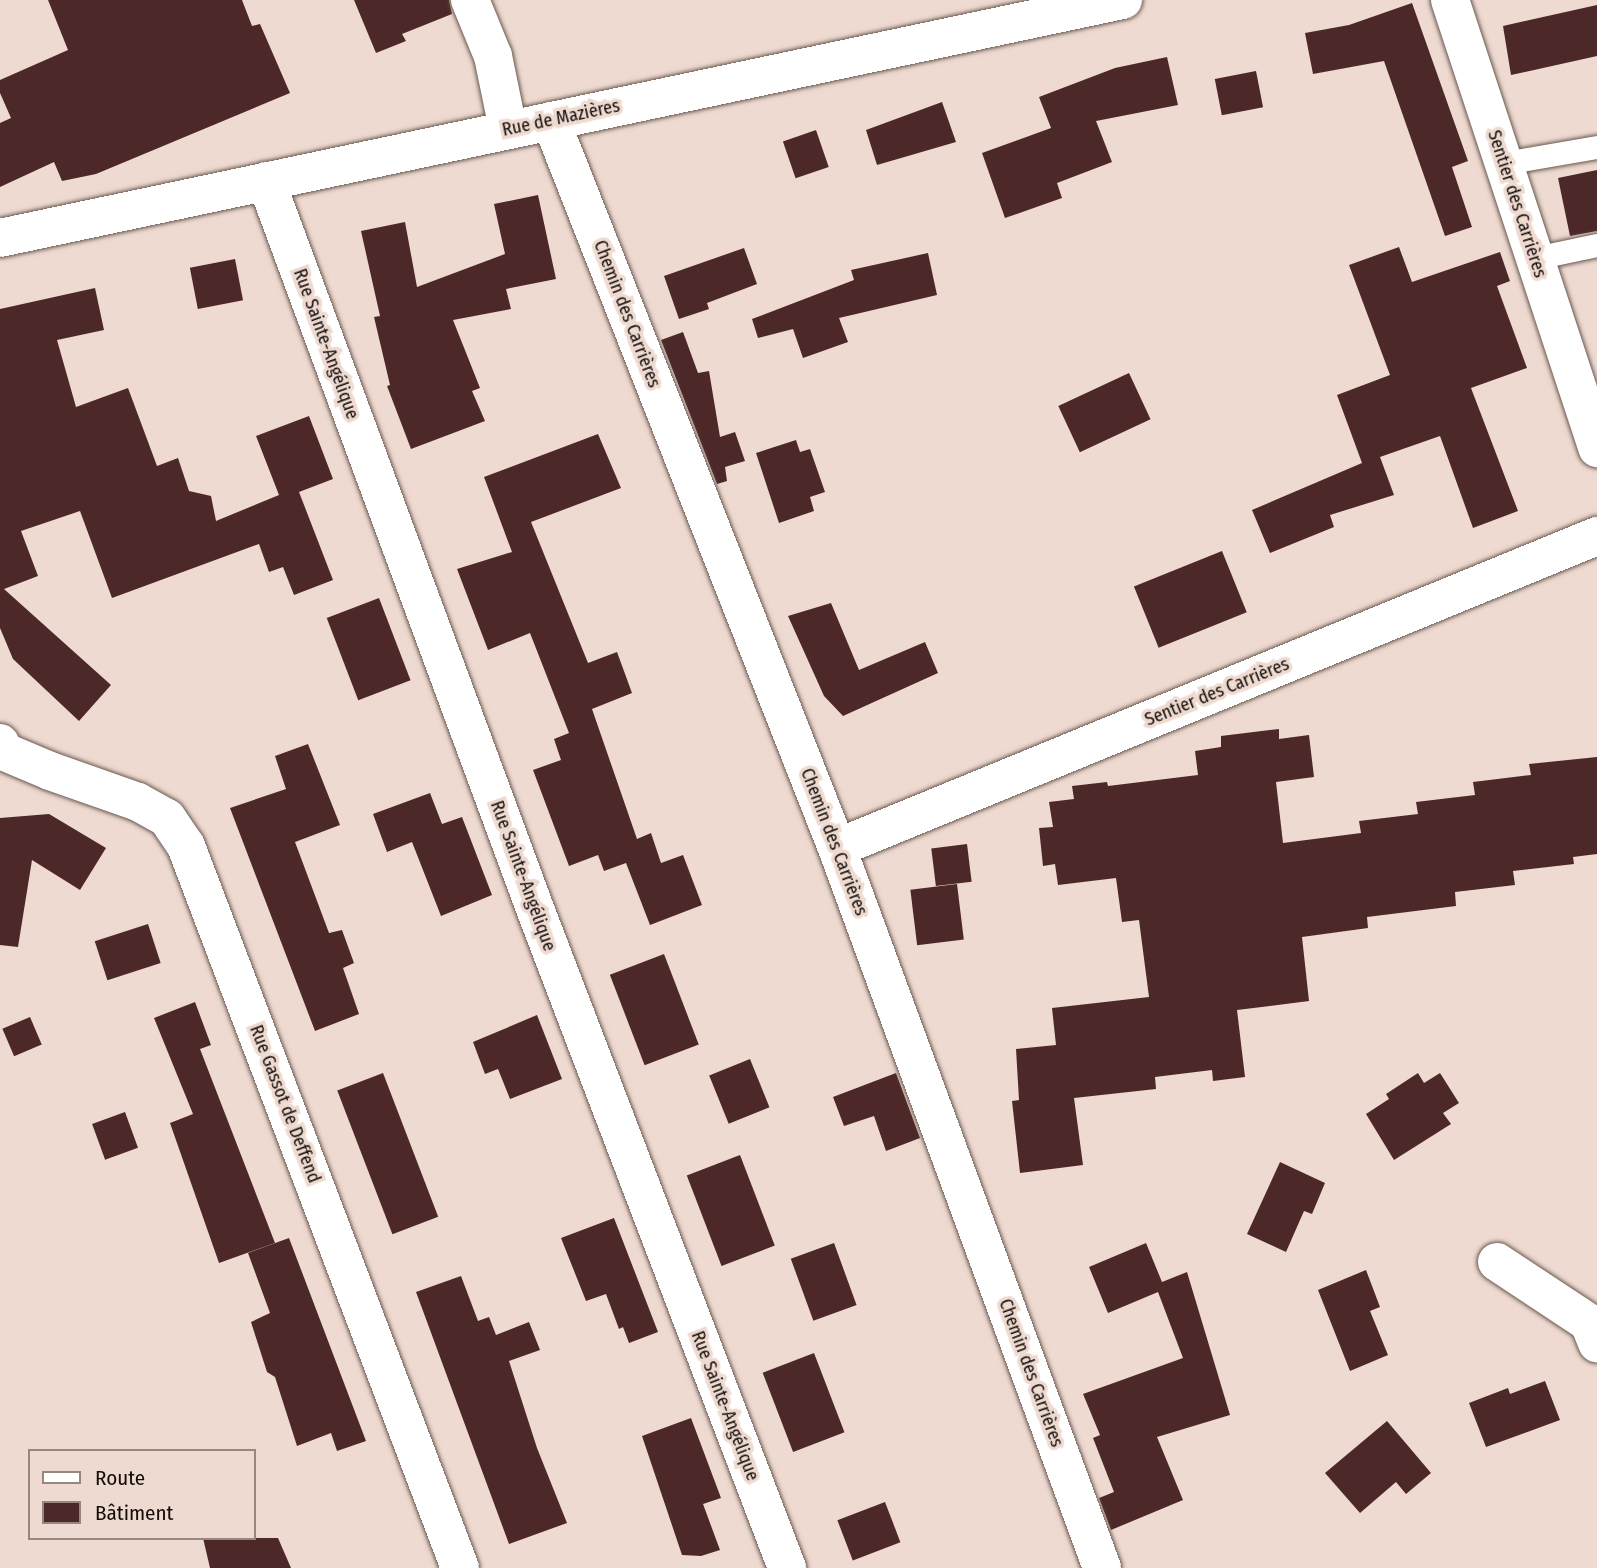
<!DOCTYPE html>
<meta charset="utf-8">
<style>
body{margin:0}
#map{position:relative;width:1597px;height:1568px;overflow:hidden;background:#eedad0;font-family:"Fira Sans Condensed",sans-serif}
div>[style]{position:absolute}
.building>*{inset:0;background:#4d2828;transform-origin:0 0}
.roads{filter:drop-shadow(0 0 2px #695850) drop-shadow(0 0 2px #695850)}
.service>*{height:23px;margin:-11.5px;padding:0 11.5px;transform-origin:11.5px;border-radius:11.5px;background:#fff}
.minor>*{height:38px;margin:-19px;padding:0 19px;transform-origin:19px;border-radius:19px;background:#fff}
span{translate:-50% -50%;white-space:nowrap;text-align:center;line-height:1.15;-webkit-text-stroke:7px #eedad0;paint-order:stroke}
.street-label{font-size:18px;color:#130c09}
.legend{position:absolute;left:28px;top:1449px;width:228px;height:91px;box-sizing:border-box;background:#eedad0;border:2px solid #968880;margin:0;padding:9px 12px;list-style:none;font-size:21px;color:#130c09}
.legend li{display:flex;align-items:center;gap:14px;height:35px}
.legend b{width:35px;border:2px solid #968880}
</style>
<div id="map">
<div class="building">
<div style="clip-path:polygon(48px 0,242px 0,252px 26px,260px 24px,290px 93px,96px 174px,62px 181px,54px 162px,0 187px,0 123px,11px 118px,0 93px,0 80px,68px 50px)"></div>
<div style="clip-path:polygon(354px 0,449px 0,452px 14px,402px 34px,406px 41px,376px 53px)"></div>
<div style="clip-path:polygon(1412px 3px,1468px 161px,1452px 167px,1472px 227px,1445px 236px,1384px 61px,1313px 74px,1305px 33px,1349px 25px)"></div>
<div style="clip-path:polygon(1597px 5px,1597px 56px,1511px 75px,1503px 26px)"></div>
<div style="clip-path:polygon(1167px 57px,1178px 105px,1096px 121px,1112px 162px,1057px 183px,1062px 198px,1005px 218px,982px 153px,1051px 128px,1039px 97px,1115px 68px)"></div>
<div style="left:1256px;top:71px;width:37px;height:42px;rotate:79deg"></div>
<div style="clip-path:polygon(942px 102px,956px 142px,877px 165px,866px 130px)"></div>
<div style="left:816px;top:130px;width:39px;height:35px;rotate:71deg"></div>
<div style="clip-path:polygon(1597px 170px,1597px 231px,1570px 236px,1558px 178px)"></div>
<div style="clip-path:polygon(538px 195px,556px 279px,506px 289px,511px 309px,453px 320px,480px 388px,472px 391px,485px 421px,411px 449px,387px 386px,390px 385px,374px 317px,380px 316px,361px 231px,405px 222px,417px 287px,505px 254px,494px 204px)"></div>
<div style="clip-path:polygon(1399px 247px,1412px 282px,1500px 252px,1510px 281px,1497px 286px,1527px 368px,1471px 388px,1518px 511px,1473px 528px,1440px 436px,1380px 457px,1394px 495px,1330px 515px,1334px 527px,1270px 553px,1252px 510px,1362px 463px,1337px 395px,1390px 375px,1349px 265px)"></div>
<div style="clip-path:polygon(744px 248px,757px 284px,707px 303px,709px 309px,679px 319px,664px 276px)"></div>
<div style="clip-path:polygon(928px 253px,937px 295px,839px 318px,848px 342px,803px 358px,793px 329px,758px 338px,752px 319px,854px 280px,851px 270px)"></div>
<div style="left:235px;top:259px;width:42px;height:46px;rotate:79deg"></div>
<div style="clip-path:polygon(95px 288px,104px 330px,57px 340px,76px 407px,128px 388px,157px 466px,178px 458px,189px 491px,211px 496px,216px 521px,279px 495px,256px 436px,309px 416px,333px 479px,299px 492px,333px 580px,294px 595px,283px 567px,269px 572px,259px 544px,112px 598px,80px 511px,21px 531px,38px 576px,4px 589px,111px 685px,79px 721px,13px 659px,0 628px,0 309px)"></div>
<div style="clip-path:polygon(683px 332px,698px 373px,709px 371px,720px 437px,735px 432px,745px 461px,725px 467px,727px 481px,717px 484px,661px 340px)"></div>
<div style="left:1129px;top:373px;width:51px;height:78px;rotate:65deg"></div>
<div style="clip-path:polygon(598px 434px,621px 488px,531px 522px,588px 663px,617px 652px,632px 693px,592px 709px,637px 839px,651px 833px,661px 863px,683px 855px,702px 905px,650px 925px,626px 863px,604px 871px,598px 855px,569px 866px,533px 770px,561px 760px,554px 739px,569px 733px,530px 633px,488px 650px,457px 569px,512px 552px,484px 477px)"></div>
<div style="clip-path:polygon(796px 440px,800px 452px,810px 449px,825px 492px,810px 497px,814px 511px,779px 523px,756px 453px)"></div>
<div style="left:1222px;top:551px;width:66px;height:95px;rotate:68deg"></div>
<div style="left:379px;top:598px;width:88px;height:56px;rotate:69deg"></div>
<div style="clip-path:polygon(831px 603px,859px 670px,925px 642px,938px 673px,843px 716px,824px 696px,788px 616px)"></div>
<div style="clip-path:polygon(1279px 729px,1279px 739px,1309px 735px,1314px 777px,1276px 782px,1283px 843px,1361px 833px,1359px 821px,1418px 814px,1416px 802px,1475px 795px,1473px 782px,1531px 775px,1529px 764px,1597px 757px,1597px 854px,1573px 857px,1574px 864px,1513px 871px,1515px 885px,1455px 892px,1456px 906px,1367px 917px,1368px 928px,1302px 937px,1309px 1001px,1237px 1010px,1245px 1077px,1213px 1081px,1212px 1070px,1155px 1077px,1156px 1089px,1074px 1098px,1083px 1165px,1020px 1173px,1012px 1101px,1019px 1100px,1016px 1049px,1056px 1045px,1052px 1008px,1149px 997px,1139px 920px,1122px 922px,1116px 878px,1058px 885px,1055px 864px,1043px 866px,1039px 828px,1053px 827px,1049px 802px,1074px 799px,1072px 786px,1107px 782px,1108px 786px,1198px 775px,1195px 751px,1221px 747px,1221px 736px)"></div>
<div style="clip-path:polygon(308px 744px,340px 825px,295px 842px,329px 933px,342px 930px,354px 963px,343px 968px,359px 1014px,315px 1031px,230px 808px,286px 789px,275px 756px)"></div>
<div style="clip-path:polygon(430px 793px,442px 824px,462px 817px,492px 895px,441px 916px,412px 842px,387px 852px,373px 814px)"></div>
<div style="clip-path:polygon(49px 814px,106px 848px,80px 890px,32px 860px,18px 947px,0 945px,0 818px)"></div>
<div style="left:967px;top:844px;width:38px;height:36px;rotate:83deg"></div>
<div style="left:957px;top:884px;width:56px;height:47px;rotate:83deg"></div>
<div style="left:148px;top:924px;width:41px;height:56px;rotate:72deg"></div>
<div style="left:664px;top:954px;width:97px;height:58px;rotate:69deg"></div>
<div style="clip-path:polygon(195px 1002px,211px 1045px,200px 1049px,275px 1243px,219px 1263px,170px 1123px,193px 1114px,154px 1018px)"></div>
<div style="clip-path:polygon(537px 1015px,562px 1079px,510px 1099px,498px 1069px,485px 1074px,473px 1042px)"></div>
<div style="left:30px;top:1017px;width:30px;height:30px;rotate:67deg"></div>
<div style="left:750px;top:1059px;width:52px;height:44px;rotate:68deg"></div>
<div style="left:383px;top:1073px;width:154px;height:49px;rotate:69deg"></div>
<div style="clip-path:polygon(896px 1073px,920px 1138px,886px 1151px,874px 1116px,844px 1126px,833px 1097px)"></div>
<div style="clip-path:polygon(1418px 1073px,1424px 1083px,1440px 1073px,1459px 1103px,1443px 1113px,1451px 1124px,1394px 1160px,1366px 1114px,1389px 1099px,1386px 1094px)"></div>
<div style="left:125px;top:1112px;width:38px;height:35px;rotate:70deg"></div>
<div style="left:740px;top:1155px;width:97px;height:57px;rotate:69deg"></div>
<div style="clip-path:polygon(1280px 1162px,1325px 1183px,1312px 1214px,1304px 1211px,1286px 1252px,1247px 1234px)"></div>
<div style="clip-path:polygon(614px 1218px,658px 1332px,629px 1343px,623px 1327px,619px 1329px,606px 1294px,586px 1301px,561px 1238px)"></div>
<div style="clip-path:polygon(289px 1238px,366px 1441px,337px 1451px,331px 1433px,297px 1446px,275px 1377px,267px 1372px,251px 1322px,270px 1313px,248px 1253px)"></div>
<div style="left:834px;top:1243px;width:66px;height:46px;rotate:70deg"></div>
<div style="clip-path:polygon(1146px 1243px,1162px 1282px,1187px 1272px,1230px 1415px,1157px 1437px,1183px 1500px,1111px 1530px,1099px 1498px,1114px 1492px,1093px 1438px,1100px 1435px,1083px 1394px,1183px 1358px,1158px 1292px,1108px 1313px,1089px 1267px)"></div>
<div style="clip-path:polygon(1366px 1270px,1380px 1307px,1370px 1311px,1388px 1355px,1350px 1371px,1318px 1290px)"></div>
<div style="clip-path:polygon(461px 1276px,478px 1321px,489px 1317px,496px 1335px,529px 1322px,540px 1350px,509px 1361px,537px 1448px,567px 1523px,509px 1544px,416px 1292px)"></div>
<div style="left:814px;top:1353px;width:85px;height:55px;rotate:69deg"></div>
<div style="clip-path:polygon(1545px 1381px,1560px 1420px,1486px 1447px,1469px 1403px,1508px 1388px,1510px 1394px)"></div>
<div style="clip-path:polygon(691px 1418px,721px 1498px,703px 1504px,720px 1550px,701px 1556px,682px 1555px,642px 1436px)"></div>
<div style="clip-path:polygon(1387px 1421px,1431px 1473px,1406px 1494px,1396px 1482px,1360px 1513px,1325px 1473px)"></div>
<div style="left:885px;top:1502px;width:43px;height:51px;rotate:69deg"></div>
<div style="clip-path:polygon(203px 1538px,278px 1538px,291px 1568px,210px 1568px)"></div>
</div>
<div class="roads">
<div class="service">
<div style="left:1504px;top:163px;width:94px;rotate:-9.8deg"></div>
<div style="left:1535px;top:258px;width:63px;rotate:-11.8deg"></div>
</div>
<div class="minor">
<div style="left:470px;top:0;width:61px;rotate:67.7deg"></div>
<div style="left:493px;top:56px;width:75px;rotate:78.4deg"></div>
<div style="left:1450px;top:0;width:472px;rotate:71.8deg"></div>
<div style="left:551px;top:121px;width:781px;rotate:68.53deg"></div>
<div style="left:837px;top:848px;width:767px;rotate:69.79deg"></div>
<div style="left:266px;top:181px;width:773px;rotate:69.71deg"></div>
<div style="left:534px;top:906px;width:709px;rotate:69.08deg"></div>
<div style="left:0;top:238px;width:1148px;rotate:-11.97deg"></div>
<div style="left:0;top:743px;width:10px;rotate:61deg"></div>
<div style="left:5px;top:752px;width:49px;rotate:22.9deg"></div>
<div style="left:50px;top:771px;width:93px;rotate:19.4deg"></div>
<div style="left:138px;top:802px;width:33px;rotate:29deg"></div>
<div style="left:167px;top:818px;width:34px;rotate:56deg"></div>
<div style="left:186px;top:846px;width:772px;rotate:69.22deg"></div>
<div style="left:837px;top:848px;width:822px;rotate:-22.32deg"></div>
<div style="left:1497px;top:1262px;width:110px;rotate:33.5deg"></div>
<div style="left:1589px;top:1323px;width:22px;rotate:68deg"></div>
</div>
</div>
<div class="street-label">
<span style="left:561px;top:118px;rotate:-12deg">Rue de Mazières</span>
<span style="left:1517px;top:204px;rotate:72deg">Sentier des Carrières</span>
<span style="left:627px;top:314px;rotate:69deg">Chemin des Carrières</span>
<span style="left:326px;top:344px;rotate:70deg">Rue Sainte-Angélique</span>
<span style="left:1217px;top:692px;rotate:-22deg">Sentier des Carrières</span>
<span style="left:834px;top:842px;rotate:69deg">Chemin des Carrières</span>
<span style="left:523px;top:876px;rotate:70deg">Rue Sainte-Angélique</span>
<span style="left:285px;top:1104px;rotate:69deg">Rue Gassot de Deffend</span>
<span style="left:1031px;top:1373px;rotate:70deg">Chemin des Carrières</span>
<span style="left:725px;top:1406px;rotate:69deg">Rue Sainte-Angélique</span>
</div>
<ul class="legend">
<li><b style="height:9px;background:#fff"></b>Route</li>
<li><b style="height:19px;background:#4d2828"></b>Bâtiment</li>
</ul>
</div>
